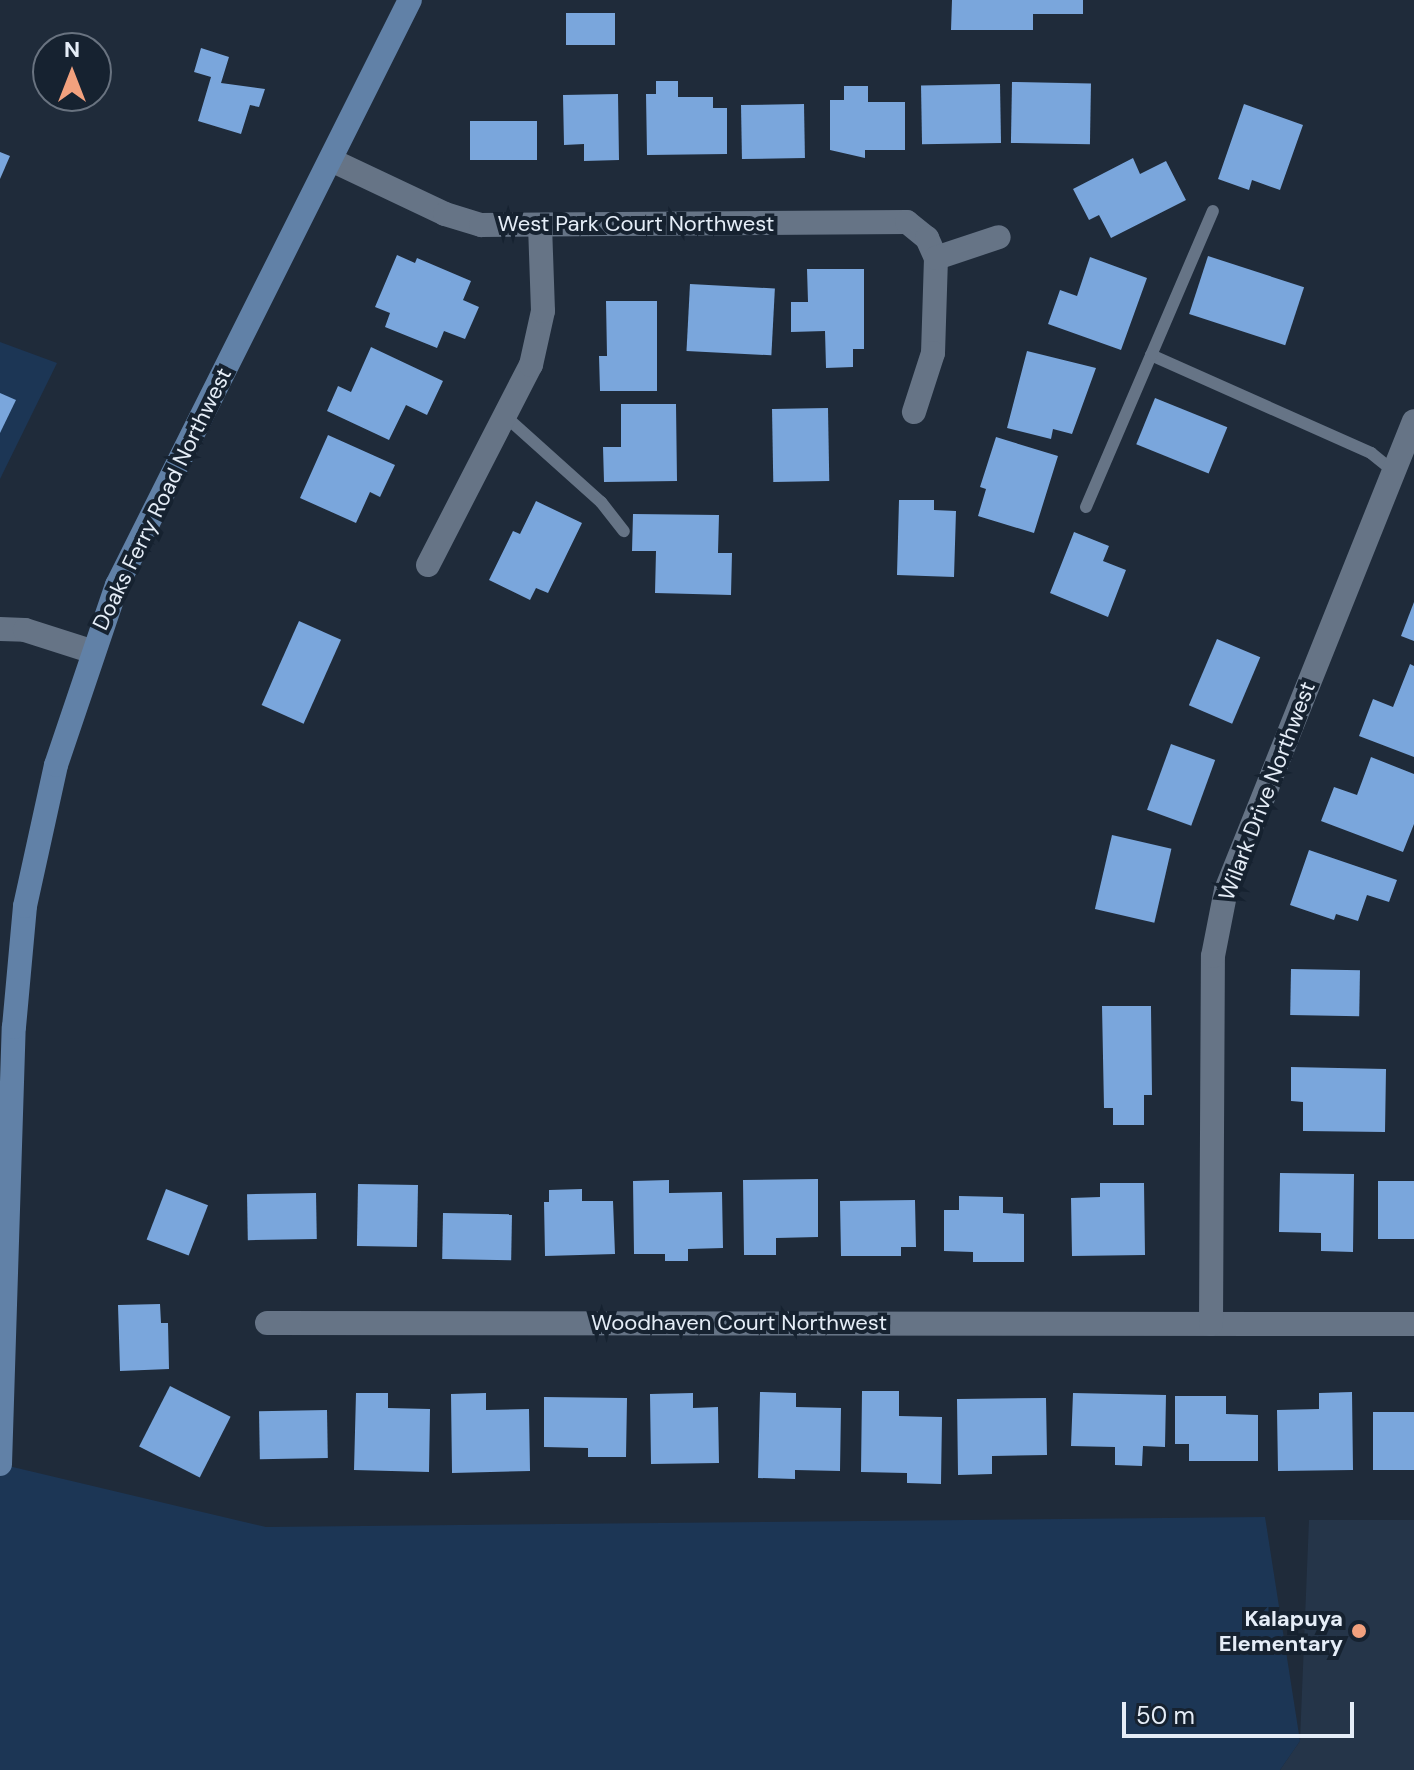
<!DOCTYPE html>
<style>
body{margin:0}
#map{position:relative;width:1414px;height:1770px;overflow:hidden;background:#1f2b3a;font-family:"DM Sans",sans-serif}
div>[style]{position:absolute}
.built>*{inset:0;background:#253549}
.green>*{inset:0;background:#1c3655}
.building>*{inset:0;background:#7aa6dc;transform-origin:0 0}
.service>*{height:12px;margin:-6px;padding:0 6px;transform-origin:6px;border-radius:6px;background:#667486}
.minor>*{height:24px;margin:-12px;padding:0 12px;transform-origin:12px;border-radius:12px;background:#667486}
.secondary>*{height:24px;margin:-12px;padding:0 12px;transform-origin:12px;border-radius:12px;background:#6181a7}
.dots>*{width:22px;height:22px;translate:-50% -50%;box-sizing:border-box;border:4px solid #162230;border-radius:50%}
span{translate:-50% -50%;white-space:nowrap;text-align:center;line-height:1.15;-webkit-text-stroke:8px #162230;paint-order:stroke}
.street-label{font-size:22px;color:#e5edf7}
.poi-label{font-size:22px;color:#e5edf7;font-weight:700}
.right{translate:-100% -50%;text-align:right}
.north{position:absolute;left:32px;top:32px;width:80px;height:80px;box-sizing:border-box;background:#162230;border:2px solid #697380;border-radius:50%;rotate:0deg;font-size:22px;font-weight:700;line-height:32px;text-align:center;color:#e5edf7}
.north::after{content:'';display:block;margin:auto;width:28px;height:36px;background:#f2a17e;clip-path:polygon(50% 0,100% 100%,50% 72%,0 100%)}
.scale{position:absolute;left:1122px;top:1702px;width:232px;height:36px;box-sizing:border-box;border:4px solid #e5edf7;border-top:0;padding-left:10px;font-size:24px;line-height:28px;white-space:nowrap;color:#e5edf7;-webkit-text-stroke:6px #162230;paint-order:stroke}
</style>
<div id="map">
<div class="built">
<div style="clip-path:polygon(1309px 1520px,1414px 1520px,1414px 1770px,1280px 1770px,1300px 1741px)"></div>
</div>
<div class="green">
<div style="clip-path:polygon(0 342px,57px 363px,0 479px)"></div>
<div style="clip-path:polygon(0 1464px,266px 1527px,1265px 1517px,1300px 1741px,1280px 1770px,0 1770px)"></div>
</div>
<div class="building">
<div style="clip-path:polygon(952px 0,1083px 0,1083px 14px,1033px 14px,1033px 30px,951px 30px)"></div>
<div style="left:566px;top:13px;width:49px;height:32px"></div>
<div style="clip-path:polygon(201px 48px,229px 57px,221px 83px,265px 89px,259px 107px,250px 105px,241px 134px,198px 121px,211px 77px,194px 72px)"></div>
<div style="clip-path:polygon(656px 81px,678px 81px,678px 97px,713px 97px,713px 108px,727px 108px,727px 154px,647px 155px,646px 94px,656px 94px)"></div>
<div style="left:1012px;top:82px;width:79px;height:61px;rotate:1deg"></div>
<div style="left:1000px;top:84px;width:59px;height:79px;rotate:89deg"></div>
<div style="clip-path:polygon(844px 86px,868px 86px,868px 102px,905px 102px,905px 150px,865px 150px,865px 158px,830px 150px,830px 100px,844px 100px)"></div>
<div style="clip-path:polygon(618px 94px,619px 160px,584px 161px,584px 144px,564px 145px,563px 95px)"></div>
<div style="left:804px;top:104px;width:54px;height:63px;rotate:89deg"></div>
<div style="clip-path:polygon(1244px 104px,1303px 125px,1280px 190px,1252px 180px,1249px 190px,1218px 179px)"></div>
<div style="left:537px;top:121px;width:39px;height:67px;rotate:90deg"></div>
<div style="clip-path:polygon(0 152px,10px 156px,0 179px)"></div>
<div style="clip-path:polygon(1133px 158px,1140px 174px,1166px 161px,1186px 200px,1111px 238px,1099px 215px,1089px 220px,1073px 189px)"></div>
<div style="clip-path:polygon(397px 255px,415px 263px,417px 258px,471px 281px,463px 300px,479px 307px,465px 339px,444px 331px,437px 348px,385px 327px,390px 313px,375px 307px)"></div>
<div style="left:1208px;top:256px;width:101px;height:61px;rotate:18deg"></div>
<div style="clip-path:polygon(1090px 257px,1147px 278px,1121px 350px,1048px 324px,1060px 290px,1077px 296px)"></div>
<div style="clip-path:polygon(807px 269px,864px 269px,864px 349px,853px 349px,853px 367px,826px 368px,825px 331px,791px 332px,791px 302px,808px 302px)"></div>
<div style="left:690px;top:284px;width:85px;height:67px;rotate:3deg"></div>
<div style="clip-path:polygon(606px 301px,657px 301px,657px 391px,600px 391px,599px 356px,607px 356px)"></div>
<div style="clip-path:polygon(371px 347px,443px 381px,427px 415px,406px 405px,389px 440px,327px 411px,338px 386px,351px 392px)"></div>
<div style="clip-path:polygon(1027px 351px,1096px 368px,1072px 434px,1053px 429px,1051px 439px,1007px 428px)"></div>
<div style="clip-path:polygon(0 393px,16px 400px,0 433px)"></div>
<div style="left:1155px;top:398px;width:78px;height:50px;rotate:22deg"></div>
<div style="clip-path:polygon(621px 404px,676px 404px,677px 481px,604px 482px,603px 447px,621px 447px)"></div>
<div style="left:828px;top:408px;width:73px;height:56px;rotate:89deg"></div>
<div style="clip-path:polygon(328px 435px,395px 465px,380px 497px,370px 492px,356px 523px,300px 498px)"></div>
<div style="clip-path:polygon(996px 437px,1058px 456px,1034px 533px,978px 516px,986px 489px,980px 487px)"></div>
<div style="clip-path:polygon(899px 500px,934px 500px,934px 510px,956px 511px,954px 577px,897px 575px)"></div>
<div style="clip-path:polygon(536px 501px,582px 523px,548px 593px,536px 588px,530px 600px,489px 580px,513px 531px,520px 534px)"></div>
<div style="clip-path:polygon(633px 514px,719px 515px,718px 553px,732px 553px,731px 595px,655px 593px,656px 551px,632px 551px)"></div>
<div style="clip-path:polygon(1074px 532px,1109px 546px,1103px 561px,1126px 570px,1108px 617px,1050px 593px)"></div>
<div style="clip-path:polygon(1414px 602px,1414px 641px,1401px 636px)"></div>
<div style="left:299px;top:621px;width:46px;height:92px;rotate:24deg"></div>
<div style="left:1217px;top:639px;width:47px;height:72px;rotate:23deg"></div>
<div style="clip-path:polygon(1410px 664px,1414px 666px,1414px 757px,1359px 736px,1373px 699px,1393px 707px)"></div>
<div style="left:1171px;top:744px;width:47px;height:70px;rotate:20deg"></div>
<div style="clip-path:polygon(1371px 757px,1414px 774px,1414px 824px,1403px 852px,1321px 821px,1334px 787px,1357px 795px)"></div>
<div style="left:1112px;top:835px;width:61px;height:76px;rotate:13deg"></div>
<div style="clip-path:polygon(1309px 850px,1397px 880px,1389px 902px,1367px 895px,1358px 921px,1336px 914px,1334px 920px,1290px 905px)"></div>
<div style="left:1291px;top:969px;width:69px;height:46px;rotate:1deg"></div>
<div style="clip-path:polygon(1102px 1006px,1151px 1006px,1152px 1095px,1144px 1095px,1144px 1125px,1113px 1125px,1113px 1108px,1104px 1108px)"></div>
<div style="clip-path:polygon(1291px 1067px,1386px 1069px,1385px 1132px,1303px 1131px,1303px 1102px,1291px 1101px)"></div>
<div style="clip-path:polygon(1280px 1173px,1354px 1174px,1353px 1252px,1321px 1251px,1321px 1233px,1279px 1232px)"></div>
<div style="clip-path:polygon(818px 1179px,818px 1237px,776px 1238px,776px 1255px,744px 1255px,743px 1180px)"></div>
<div style="clip-path:polygon(669px 1180px,669px 1193px,722px 1192px,723px 1248px,688px 1249px,688px 1261px,665px 1261px,665px 1254px,634px 1254px,633px 1181px)"></div>
<div style="left:1378px;top:1181px;width:36px;height:58px"></div>
<div style="clip-path:polygon(1100px 1183px,1144px 1183px,1145px 1255px,1072px 1256px,1071px 1198px,1100px 1197px)"></div>
<div style="left:358px;top:1184px;width:60px;height:62px;rotate:1deg"></div>
<div style="left:166px;top:1189px;width:45px;height:54px;rotate:21deg"></div>
<div style="clip-path:polygon(582px 1189px,582px 1201px,613px 1201px,615px 1254px,545px 1256px,544px 1202px,549px 1202px,549px 1190px)"></div>
<div style="left:316px;top:1193px;width:46px;height:69px;rotate:89deg"></div>
<div style="clip-path:polygon(959px 1196px,1003px 1197px,1003px 1213px,1024px 1214px,1024px 1262px,973px 1262px,973px 1252px,944px 1251px,944px 1210px,959px 1210px)"></div>
<div style="clip-path:polygon(915px 1200px,916px 1247px,901px 1247px,901px 1256px,841px 1256px,840px 1201px)"></div>
<div style="left:443px;top:1213px;width:69px;height:46px;rotate:1deg"></div>
<div style="clip-path:polygon(160px 1304px,161px 1323px,168px 1323px,169px 1369px,120px 1371px,118px 1305px)"></div>
<div style="left:170px;top:1386px;width:68px;height:68px;rotate:27deg"></div>
<div style="clip-path:polygon(862px 1391px,899px 1391px,899px 1416px,942px 1417px,941px 1484px,907px 1483px,907px 1473px,861px 1472px)"></div>
<div style="clip-path:polygon(760px 1392px,796px 1393px,796px 1407px,841px 1408px,840px 1471px,795px 1470px,795px 1479px,758px 1478px)"></div>
<div style="clip-path:polygon(1352px 1392px,1353px 1470px,1278px 1471px,1277px 1410px,1319px 1409px,1319px 1393px)"></div>
<div style="clip-path:polygon(356px 1393px,388px 1393px,388px 1408px,430px 1409px,429px 1472px,354px 1470px)"></div>
<div style="clip-path:polygon(486px 1393px,486px 1410px,529px 1409px,530px 1471px,452px 1473px,451px 1394px)"></div>
<div style="clip-path:polygon(693px 1393px,693px 1408px,718px 1407px,719px 1463px,651px 1464px,650px 1394px)"></div>
<div style="clip-path:polygon(1073px 1393px,1166px 1395px,1165px 1447px,1143px 1446px,1142px 1466px,1115px 1465px,1115px 1447px,1071px 1446px)"></div>
<div style="clip-path:polygon(1175px 1396px,1226px 1396px,1226px 1414px,1258px 1415px,1258px 1461px,1189px 1461px,1189px 1444px,1175px 1444px)"></div>
<div style="clip-path:polygon(544px 1397px,627px 1398px,626px 1457px,588px 1457px,588px 1448px,544px 1447px)"></div>
<div style="clip-path:polygon(1046px 1398px,1047px 1455px,992px 1456px,992px 1474px,958px 1475px,957px 1399px)"></div>
<div style="left:327px;top:1410px;width:48px;height:68px;rotate:89deg"></div>
<div style="left:1373px;top:1412px;width:41px;height:58px"></div>
</div>
<div class="service">
<div style="left:1151px;top:355px;width:241px;rotate:24deg"></div>
<div style="left:1371px;top:453px;width:28px;rotate:39deg"></div>
<div style="left:505px;top:416px;width:129px;rotate:41.9deg"></div>
<div style="left:601px;top:502px;width:37px;rotate:52deg"></div>
<div style="left:1086px;top:507px;width:322px;rotate:-66.8deg"></div>
</div>
<div class="minor">
<div style="left:331px;top:160px;width:126px;rotate:25.3deg"></div>
<div style="left:445px;top:214px;width:38px;rotate:17deg"></div>
<div style="left:481px;top:225px;width:426px;rotate:-0.4deg"></div>
<div style="left:907px;top:222px;width:26px;rotate:39deg"></div>
<div style="left:927px;top:238px;width:22px;rotate:66deg"></div>
<div style="left:936px;top:258px;width:95px;rotate:91.8deg"></div>
<div style="left:933px;top:353px;width:62px;rotate:107.9deg"></div>
<div style="left:936px;top:258px;width:66px;rotate:-18.4deg"></div>
<div style="left:428px;top:565px;width:225px;rotate:-62.8deg"></div>
<div style="left:531px;top:365px;width:55px;rotate:-77.5deg"></div>
<div style="left:543px;top:311px;width:84px;rotate:-92deg"></div>
<div style="left:0;top:629px;width:25px;rotate:2deg"></div>
<div style="left:25px;top:630px;width:69px;rotate:17.7deg"></div>
<div style="left:267px;top:1323px;width:1147px;rotate:0.05deg"></div>
<div style="left:1211px;top:1324px;width:368px;rotate:-89.7deg"></div>
<div style="left:1213px;top:956px;width:67px;rotate:-78.9deg"></div>
<div style="left:1226px;top:890px;width:505px;rotate:-68.16deg"></div>
</div>
<div class="secondary">
<div style="left:0;top:1464px;width:437px;rotate:-88.2deg"></div>
<div style="left:14px;top:1027px;width:121px;rotate:-84.8deg"></div>
<div style="left:25px;top:906px;width:144px;rotate:-77.6deg"></div>
<div style="left:56px;top:765px;width:190px;rotate:-71.3deg"></div>
<div style="left:117px;top:585px;width:654px;rotate:-63.4deg"></div>
</div>
<div class="dots">
<div style="left:1359px;top:1631px;background:#f2a17e"></div>
</div>
<div class="street-label">
<span style="left:636px;top:224px">West Park Court Northwest</span>
<span style="left:162px;top:499px;rotate:-64deg">Doaks Ferry Road Northwest</span>
<span style="left:1267px;top:791px;rotate:-69deg">Wilark Drive Northwest</span>
<span style="left:739px;top:1323px">Woodhaven Court Northwest</span>
</div>
<div class="poi-label">
<span class="right" style="left:1343px;top:1631px">Kalapuya<br>Elementary</span>
</div>
<div class="north">N</div>
<div class="scale">50 m</div>
</div>
